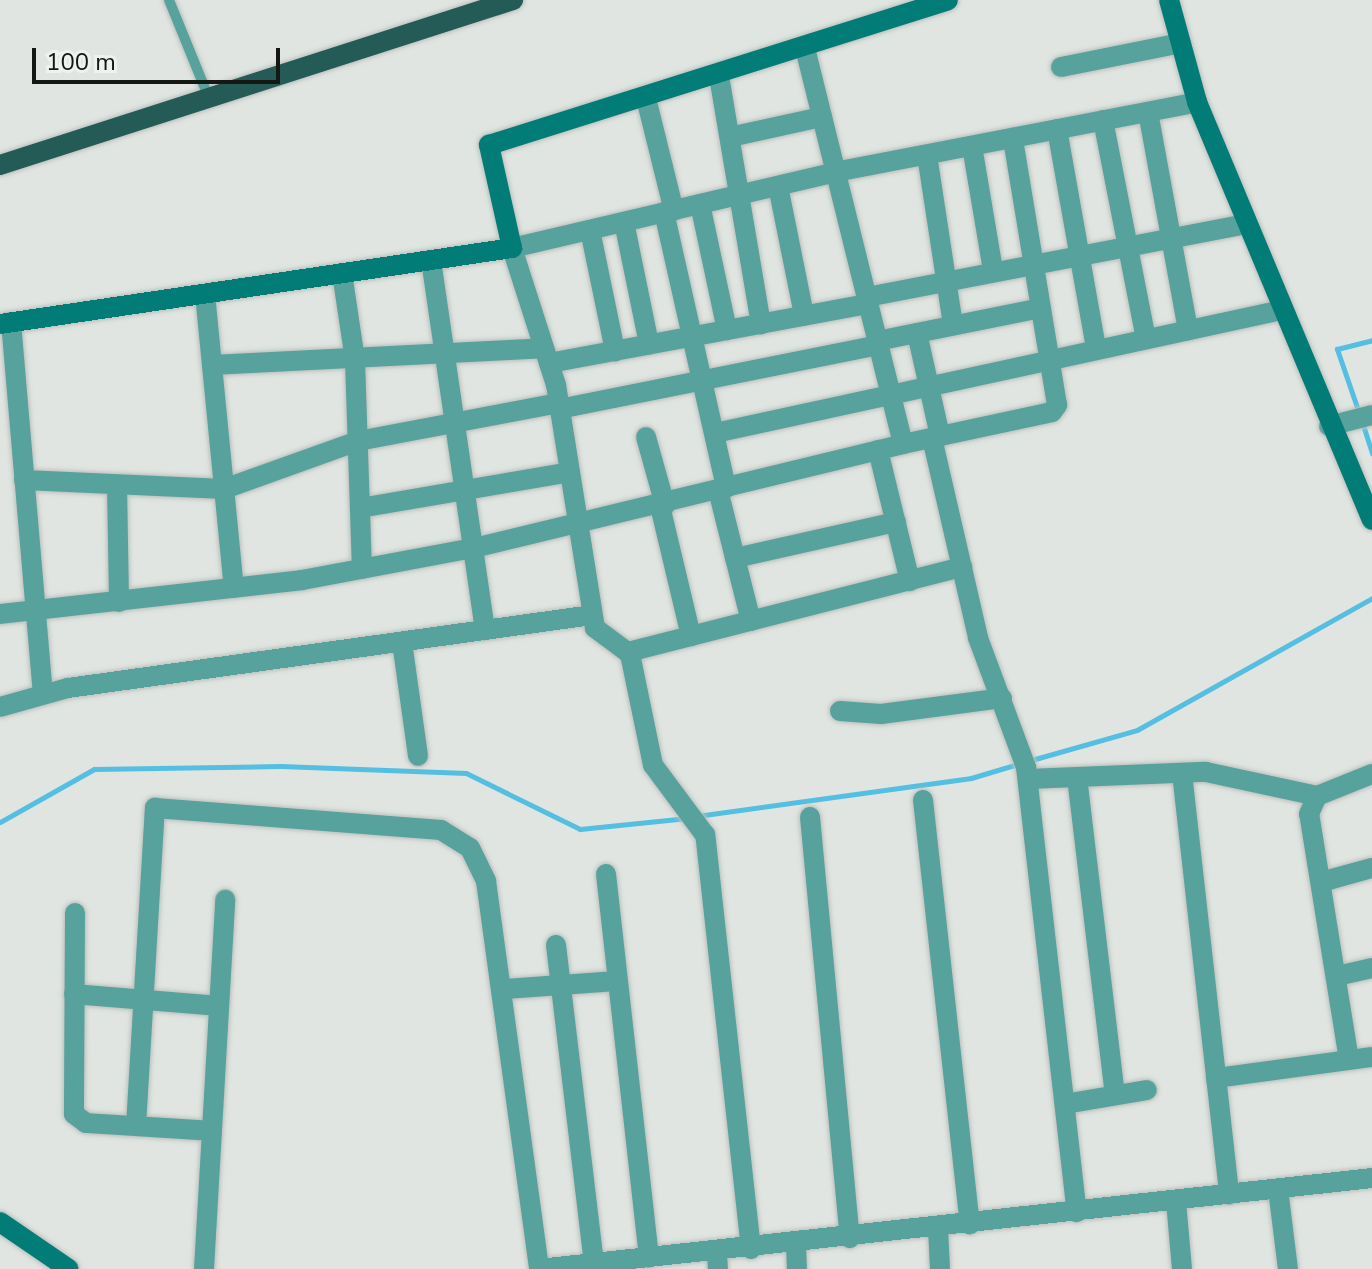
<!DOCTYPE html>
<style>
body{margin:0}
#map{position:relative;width:1372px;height:1269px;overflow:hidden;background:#e0e5e2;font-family:"Nunito Sans",sans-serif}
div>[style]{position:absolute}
.stream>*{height:5px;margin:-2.5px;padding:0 2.5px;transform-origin:2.5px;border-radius:2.5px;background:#54bfe0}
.roads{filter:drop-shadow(0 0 2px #bbc0bd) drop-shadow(0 0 2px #bbc0bd)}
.service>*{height:10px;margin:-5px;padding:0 5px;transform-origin:5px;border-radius:5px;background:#57a29c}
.minor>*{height:20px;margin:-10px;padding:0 10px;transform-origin:10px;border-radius:10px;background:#57a29c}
.tertiary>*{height:20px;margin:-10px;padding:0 10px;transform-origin:10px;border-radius:10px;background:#57a29c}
.secondary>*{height:20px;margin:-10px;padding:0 10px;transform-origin:10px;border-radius:10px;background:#027c77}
.primary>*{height:20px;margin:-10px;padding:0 10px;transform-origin:10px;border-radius:10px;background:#255b57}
span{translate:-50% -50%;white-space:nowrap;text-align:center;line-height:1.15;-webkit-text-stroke:7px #edf2ef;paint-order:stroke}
.scale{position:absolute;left:32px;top:48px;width:248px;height:36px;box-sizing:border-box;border:4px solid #151715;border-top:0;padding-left:10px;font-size:24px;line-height:28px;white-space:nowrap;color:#151715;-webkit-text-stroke:6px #edf2ef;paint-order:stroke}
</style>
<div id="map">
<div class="stream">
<div style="left:1359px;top:413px;width:68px;rotate:-109deg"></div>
<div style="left:1337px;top:349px;width:36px;rotate:-14deg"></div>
<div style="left:1362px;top:422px;width:33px;rotate:72deg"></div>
<div style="left:1028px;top:761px;width:113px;rotate:-15.9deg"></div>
<div style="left:1137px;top:730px;width:270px;rotate:-29.3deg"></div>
<div style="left:697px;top:816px;width:277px;rotate:-7.9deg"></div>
<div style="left:971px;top:778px;width:49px;rotate:-16.6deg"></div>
<div style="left:0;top:822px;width:108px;rotate:-29.4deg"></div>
<div style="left:94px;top:769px;width:187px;rotate:-0.9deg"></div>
<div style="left:281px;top:766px;width:185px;rotate:2.2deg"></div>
<div style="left:466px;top:773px;width:127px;rotate:26.2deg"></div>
<div style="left:580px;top:829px;width:108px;rotate:-5.9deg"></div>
</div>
<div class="roads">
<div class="service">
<div style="left:169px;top:0;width:106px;rotate:67.8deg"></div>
</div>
<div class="minor">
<div style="left:1061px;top:67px;width:122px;rotate:-11.3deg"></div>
<div style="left:719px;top:76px;width:252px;rotate:80.4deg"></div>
<div style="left:646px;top:98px;width:116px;rotate:76.1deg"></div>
<div style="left:1148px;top:112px;width:222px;rotate:79.6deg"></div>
<div style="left:1103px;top:120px;width:223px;rotate:78.9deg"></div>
<div style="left:1057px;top:129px;width:223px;rotate:79.9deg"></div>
<div style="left:730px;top:137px;width:94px;rotate:-12.3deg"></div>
<div style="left:972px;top:146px;width:126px;rotate:80.4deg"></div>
<div style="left:927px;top:155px;width:172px;rotate:81.3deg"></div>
<div style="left:778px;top:186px;width:132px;rotate:78.6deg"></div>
<div style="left:700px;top:204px;width:129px;rotate:77.9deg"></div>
<div style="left:664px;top:212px;width:283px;rotate:77.3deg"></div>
<div style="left:624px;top:222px;width:125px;rotate:78.4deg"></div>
<div style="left:590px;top:230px;width:124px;rotate:78.3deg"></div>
<div style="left:431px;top:260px;width:374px;rotate:81.7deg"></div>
<div style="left:342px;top:273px;width:88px;rotate:81.5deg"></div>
<div style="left:355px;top:360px;width:209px;rotate:88.1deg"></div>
<div style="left:205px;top:294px;width:295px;rotate:84.4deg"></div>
<div style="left:867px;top:297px;width:387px;rotate:-10.9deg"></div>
<div style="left:11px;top:322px;width:373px;rotate:85.1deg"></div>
<div style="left:917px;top:333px;width:106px;rotate:77.4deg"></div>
<div style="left:877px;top:341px;width:166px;rotate:-11.4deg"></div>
<div style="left:549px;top:363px;width:324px;rotate:-10.5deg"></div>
<div style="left:212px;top:365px;width:332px;rotate:-2.9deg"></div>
<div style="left:559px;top:409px;width:325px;rotate:-11.3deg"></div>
<div style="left:1329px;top:426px;width:44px;rotate:-14.3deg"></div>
<div style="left:715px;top:433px;width:580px;rotate:-12.24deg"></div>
<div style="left:646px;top:437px;width:71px;rotate:74.4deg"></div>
<div style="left:932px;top:438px;width:205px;rotate:77deg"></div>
<div style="left:978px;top:638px;width:138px;rotate:69.6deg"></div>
<div style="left:1026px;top:767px;width:448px;rotate:83.5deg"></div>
<div style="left:903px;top:444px;width:152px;rotate:-12.1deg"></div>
<div style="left:1052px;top:412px;width:9px;rotate:-54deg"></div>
<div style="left:1057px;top:405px;width:271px;rotate:-99.4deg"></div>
<div style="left:878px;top:450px;width:135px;rotate:76.3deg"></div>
<div style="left:24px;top:480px;width:200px;rotate:2.6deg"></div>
<div style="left:224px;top:489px;width:142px;rotate:-19.7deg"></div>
<div style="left:358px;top:441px;width:205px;rotate:-10.7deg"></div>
<div style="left:117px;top:485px;width:117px;rotate:89deg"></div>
<div style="left:718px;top:490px;width:135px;rotate:75.9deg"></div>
<div style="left:660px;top:506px;width:134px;rotate:76.6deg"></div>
<div style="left:360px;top:508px;width:213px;rotate:-9.7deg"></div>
<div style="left:735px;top:558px;width:165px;rotate:-12.6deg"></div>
<div style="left:0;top:614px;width:304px;rotate:-6.4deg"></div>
<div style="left:302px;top:580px;width:179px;rotate:-10.6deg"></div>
<div style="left:478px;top:547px;width:437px;rotate:-13.6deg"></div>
<div style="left:903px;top:444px;width:405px;rotate:-103.9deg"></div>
<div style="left:402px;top:642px;width:115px;rotate:82deg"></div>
<div style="left:628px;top:652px;width:345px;rotate:-14.3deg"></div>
<div style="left:0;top:707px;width:71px;rotate:-15.6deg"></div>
<div style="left:68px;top:688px;width:529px;rotate:-7.93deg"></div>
<div style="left:840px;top:711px;width:41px;rotate:4.2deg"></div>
<div style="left:881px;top:714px;width:122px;rotate:-7.5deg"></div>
<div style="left:1182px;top:773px;width:424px;rotate:83.6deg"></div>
<div style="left:1077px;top:777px;width:320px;rotate:83.2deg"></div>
<div style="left:1028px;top:779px;width:178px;rotate:-2.3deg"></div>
<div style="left:1206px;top:772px;width:114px;rotate:12.2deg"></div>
<div style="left:923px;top:800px;width:427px;rotate:83.7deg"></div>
<div style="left:810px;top:817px;width:423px;rotate:84.6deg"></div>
<div style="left:606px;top:874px;width:386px;rotate:83.6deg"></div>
<div style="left:1321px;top:882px;width:53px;rotate:-15.4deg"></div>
<div style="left:75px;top:913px;width:201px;rotate:90.3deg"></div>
<div style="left:74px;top:1114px;width:15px;rotate:37deg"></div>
<div style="left:86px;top:1123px;width:126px;rotate:3.6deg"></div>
<div style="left:556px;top:945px;width:320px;rotate:83.2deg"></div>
<div style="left:1337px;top:976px;width:36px;rotate:-13deg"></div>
<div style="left:505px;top:989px;width:112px;rotate:-4.1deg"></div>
<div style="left:74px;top:994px;width:145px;rotate:4.7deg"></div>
<div style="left:1349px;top:1060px;width:249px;rotate:-99.2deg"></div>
<div style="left:1309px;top:814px;width:20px;rotate:-66deg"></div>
<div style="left:1317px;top:796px;width:59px;rotate:-21.8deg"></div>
<div style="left:1216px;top:1078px;width:157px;rotate:-7.7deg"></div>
<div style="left:1065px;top:1104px;width:83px;rotate:-9.7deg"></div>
<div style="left:136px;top:1126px;width:319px;rotate:-86.6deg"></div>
<div style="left:155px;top:808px;width:287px;rotate:4.4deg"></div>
<div style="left:441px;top:830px;width:34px;rotate:32deg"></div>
<div style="left:470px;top:848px;width:37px;rotate:64deg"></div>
<div style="left:486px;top:881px;width:391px;rotate:82.2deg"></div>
<div style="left:1278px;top:1189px;width:81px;rotate:82.9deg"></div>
<div style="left:1176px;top:1201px;width:68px;rotate:85deg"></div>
<div style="left:938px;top:1228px;width:41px;rotate:87.2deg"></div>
<div style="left:796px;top:1244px;width:25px;rotate:88deg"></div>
<div style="left:717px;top:1252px;width:17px;rotate:87deg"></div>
<div style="left:204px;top:1269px;width:370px;rotate:-86.7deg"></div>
</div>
<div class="tertiary">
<div style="left:751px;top:1249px;width:417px;rotate:-96.3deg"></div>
<div style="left:705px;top:835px;width:87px;rotate:-126.6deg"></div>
<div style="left:653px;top:765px;width:113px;rotate:-101.7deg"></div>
<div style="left:630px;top:654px;width:44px;rotate:-143.4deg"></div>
<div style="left:595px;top:628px;width:246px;rotate:-99.1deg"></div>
<div style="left:556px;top:385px;width:144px;rotate:-107.8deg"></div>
<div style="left:512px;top:248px;width:332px;rotate:-13.2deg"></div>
<div style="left:835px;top:172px;width:369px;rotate:-10.9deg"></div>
<div style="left:539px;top:1269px;width:838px;rotate:-6.23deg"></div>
</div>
<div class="secondary">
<div style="left:1169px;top:0;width:106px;rotate:74.6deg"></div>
<div style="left:1197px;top:102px;width:453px;rotate:67.3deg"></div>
<div style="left:0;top:324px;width:518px;rotate:-8.44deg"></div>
<div style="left:512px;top:248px;width:106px;rotate:-102.6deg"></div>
<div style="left:489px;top:145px;width:481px;rotate:-17.5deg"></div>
<div style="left:0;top:1222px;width:83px;rotate:34.3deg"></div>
</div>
<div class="primary">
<div style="left:0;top:165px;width:539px;rotate:-17.83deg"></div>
</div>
</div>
<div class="scale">100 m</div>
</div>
